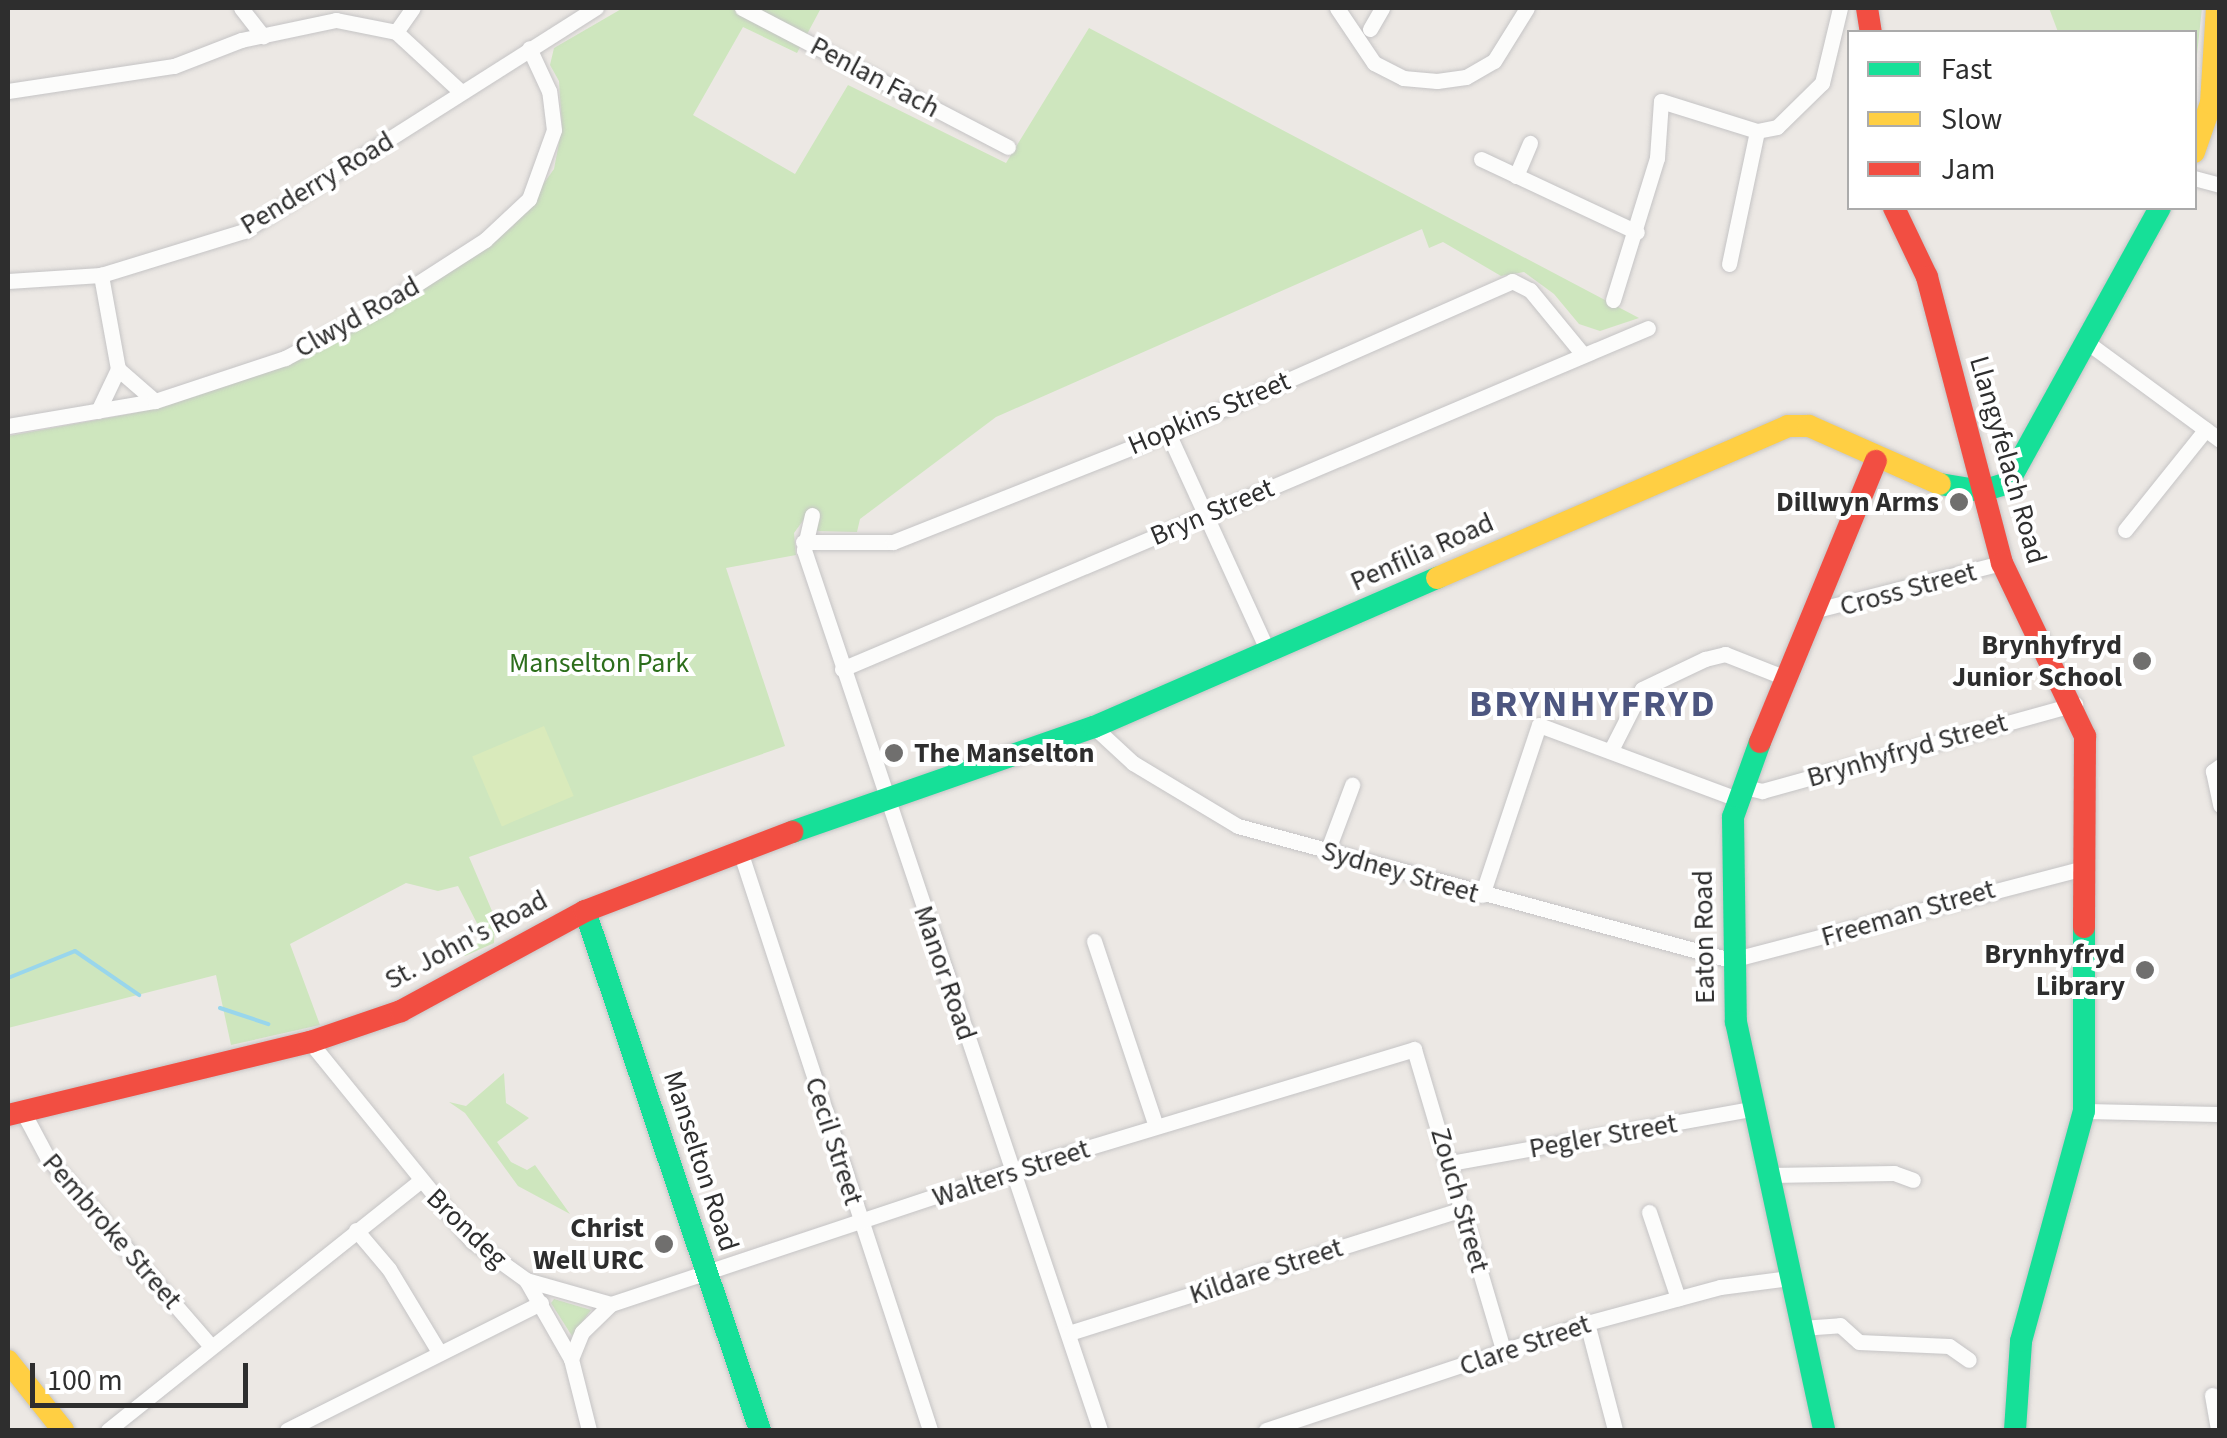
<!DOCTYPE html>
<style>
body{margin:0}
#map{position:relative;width:2227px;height:1438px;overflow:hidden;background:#ece8e4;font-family:"Source Sans 3",sans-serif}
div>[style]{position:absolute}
.green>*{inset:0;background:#cee6be}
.pitch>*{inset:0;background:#d9eabb;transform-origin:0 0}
.stream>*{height:4px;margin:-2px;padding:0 2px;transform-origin:2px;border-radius:2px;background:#99d6ec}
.roads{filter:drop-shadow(0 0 2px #c5c4c5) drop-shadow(0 0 2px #c5c4c5)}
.street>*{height:15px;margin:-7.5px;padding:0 7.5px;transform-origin:7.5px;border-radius:7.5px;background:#fcfcfb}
.fast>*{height:22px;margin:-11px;padding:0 11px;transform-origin:11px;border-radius:11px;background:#16e098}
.slow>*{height:22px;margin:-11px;padding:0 11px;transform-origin:11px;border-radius:11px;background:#ffcf43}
.jam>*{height:22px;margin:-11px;padding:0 11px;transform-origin:11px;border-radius:11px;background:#f24e42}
.dots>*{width:28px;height:28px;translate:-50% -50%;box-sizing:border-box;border:5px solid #fff;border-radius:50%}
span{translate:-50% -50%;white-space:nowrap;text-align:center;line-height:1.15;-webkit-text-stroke:8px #fff;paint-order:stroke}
.street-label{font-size:28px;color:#2e2e2e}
.poi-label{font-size:28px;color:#2e2e2e;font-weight:700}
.right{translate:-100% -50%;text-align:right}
.left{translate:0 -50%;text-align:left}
.park-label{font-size:28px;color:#2c6e1b}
.district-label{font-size:38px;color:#4d5680;font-weight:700;letter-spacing:2.5px}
.frame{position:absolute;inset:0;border:10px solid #2e2e2e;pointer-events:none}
.legend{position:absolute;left:1847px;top:30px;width:350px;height:180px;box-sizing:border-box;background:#fff;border:2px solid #ababab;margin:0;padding:12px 18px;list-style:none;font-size:30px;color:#2e2e2e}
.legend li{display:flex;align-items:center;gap:20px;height:50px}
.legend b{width:50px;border:2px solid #ababab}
.scale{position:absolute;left:30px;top:1363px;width:218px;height:45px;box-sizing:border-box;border:5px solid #2e2e2e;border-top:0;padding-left:12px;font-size:30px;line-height:35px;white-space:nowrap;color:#2e2e2e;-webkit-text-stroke:8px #fff;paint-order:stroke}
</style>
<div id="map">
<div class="green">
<div style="clip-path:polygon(623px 8px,821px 8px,797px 53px,743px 27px,693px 115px,795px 174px,848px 85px,1006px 163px,1089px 28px,1639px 318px,1600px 331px,1579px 324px,1554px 294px,1524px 272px,1501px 276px,1443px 242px,1429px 248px,1422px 229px,996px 417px,860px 519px,857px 532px,814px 531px,813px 507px,794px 533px,796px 555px,726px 568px,785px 746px,469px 857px,495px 918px,494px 943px,465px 956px,461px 953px,485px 939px,458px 886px,438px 891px,406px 883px,290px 944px,320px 1025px,231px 1045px,216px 975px,8px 1028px,8px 436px,135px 413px,286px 365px,477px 255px,513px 226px,554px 169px,562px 127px,559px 81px,550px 65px,554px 48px)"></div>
<div style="clip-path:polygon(2049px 8px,2202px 8px,2195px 73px,2194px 32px,2058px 32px)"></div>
<div style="clip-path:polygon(504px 1073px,506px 1103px,529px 1118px,497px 1142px,511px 1162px,527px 1170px,535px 1165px,570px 1214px,518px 1186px,465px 1113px,449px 1102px,466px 1106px)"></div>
<div style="clip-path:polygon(554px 1299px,591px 1310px,572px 1336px,551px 1303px)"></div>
</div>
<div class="pitch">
<div style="left:544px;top:726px;width:76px;height:78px;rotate:67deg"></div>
</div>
<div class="stream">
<div style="left:8px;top:978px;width:72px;rotate:-21.9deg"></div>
<div style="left:75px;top:951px;width:78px;rotate:34.5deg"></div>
<div style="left:220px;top:1008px;width:51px;rotate:18.4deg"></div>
</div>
<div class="roads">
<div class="street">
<div style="left:241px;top:8px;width:36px;rotate:52deg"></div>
<div style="left:742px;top:8px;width:300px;rotate:27.6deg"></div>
<div style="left:1337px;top:8px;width:66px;rotate:56.1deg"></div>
<div style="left:1374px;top:63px;width:33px;rotate:27deg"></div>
<div style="left:1403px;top:78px;width:34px;rotate:5deg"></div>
<div style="left:1437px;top:81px;width:29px;rotate:-8deg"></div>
<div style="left:1466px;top:77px;width:32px;rotate:-30deg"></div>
<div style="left:1494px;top:61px;width:62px;rotate:-58.1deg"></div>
<div style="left:1370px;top:29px;width:24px;rotate:-60deg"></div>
<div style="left:396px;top:32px;width:29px;rotate:-55deg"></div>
<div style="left:8px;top:91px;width:168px;rotate:-8.6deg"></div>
<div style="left:174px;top:66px;width:72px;rotate:-21.2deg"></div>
<div style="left:241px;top:40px;width:97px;rotate:-11.9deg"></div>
<div style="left:336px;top:20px;width:61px;rotate:11.3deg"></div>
<div style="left:396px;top:32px;width:87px;rotate:42.7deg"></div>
<div style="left:1481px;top:159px;width:172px;rotate:25.1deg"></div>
<div style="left:1516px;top:176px;width:36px;rotate:-67deg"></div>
<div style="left:2194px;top:178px;width:27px;rotate:15deg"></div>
<div style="left:1729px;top:264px;width:136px;rotate:-78.1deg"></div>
<div style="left:8px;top:281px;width:93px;rotate:-3.7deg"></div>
<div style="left:101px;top:275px;width:150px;rotate:-17.1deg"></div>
<div style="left:244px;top:231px;width:417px;rotate:-32.4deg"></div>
<div style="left:1613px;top:300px;width:149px;rotate:-72.8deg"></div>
<div style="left:1657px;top:158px;width:57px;rotate:-86deg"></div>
<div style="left:1661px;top:101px;width:101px;rotate:17.4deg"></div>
<div style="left:1757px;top:131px;width:20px;rotate:-11deg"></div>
<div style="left:1777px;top:127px;width:63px;rotate:-44.4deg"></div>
<div style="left:1822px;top:83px;width:77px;rotate:-76.5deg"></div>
<div style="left:2088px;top:343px;width:164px;rotate:36.3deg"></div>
<div style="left:118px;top:369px;width:49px;rotate:40.9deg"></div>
<div style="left:98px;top:411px;width:47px;rotate:-64.5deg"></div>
<div style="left:118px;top:369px;width:96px;rotate:-100.3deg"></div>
<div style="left:8px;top:426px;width:149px;rotate:-9.7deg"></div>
<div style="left:155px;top:401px;width:137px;rotate:-18.3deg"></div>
<div style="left:285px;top:358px;width:109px;rotate:-28deg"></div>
<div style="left:381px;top:307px;width:124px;rotate:-32.8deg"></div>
<div style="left:485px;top:240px;width:60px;rotate:-43deg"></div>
<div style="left:529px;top:199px;width:73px;rotate:-70.1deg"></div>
<div style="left:554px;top:130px;width:39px;rotate:-97deg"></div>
<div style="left:549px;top:91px;width:47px;rotate:-114.9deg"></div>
<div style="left:1168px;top:433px;width:243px;rotate:65.4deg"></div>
<div style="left:812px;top:515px;width:36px;rotate:103deg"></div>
<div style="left:804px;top:550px;width:928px;rotate:71.41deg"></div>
<div style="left:2125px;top:530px;width:129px;rotate:-51.3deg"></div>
<div style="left:803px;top:542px;width:90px"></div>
<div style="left:893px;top:542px;width:296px;rotate:-21.6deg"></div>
<div style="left:1168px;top:433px;width:376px;rotate:-23.8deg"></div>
<div style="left:1512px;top:281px;width:20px;rotate:27deg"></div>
<div style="left:1530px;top:290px;width:80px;rotate:50.6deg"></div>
<div style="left:1813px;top:611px;width:195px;rotate:-14.3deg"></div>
<div style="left:842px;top:669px;width:875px;rotate:-22.93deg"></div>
<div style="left:1094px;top:727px;width:53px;rotate:42.7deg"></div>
<div style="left:1133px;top:763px;width:122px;rotate:31deg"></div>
<div style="left:1238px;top:826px;width:511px;rotate:15.21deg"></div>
<div style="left:1731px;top:960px;width:366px;rotate:-14.6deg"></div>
<div style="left:1612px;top:748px;width:66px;rotate:-63deg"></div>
<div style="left:1642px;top:689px;width:70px;rotate:-25.5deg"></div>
<div style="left:1705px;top:659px;width:21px;rotate:-14deg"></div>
<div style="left:1725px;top:654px;width:62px;rotate:21.6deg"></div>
<div style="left:2220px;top:766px;width:9px;rotate:144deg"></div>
<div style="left:2213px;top:771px;width:35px;rotate:78deg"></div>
<div style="left:1740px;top:786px;width:23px;rotate:13deg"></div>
<div style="left:1762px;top:791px;width:325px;rotate:-15.5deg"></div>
<div style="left:740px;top:851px;width:609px;rotate:71.83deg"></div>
<div style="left:1327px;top:852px;width:72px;rotate:-69.5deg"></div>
<div style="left:1482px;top:895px;width:179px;rotate:-71.5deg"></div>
<div style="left:1539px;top:725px;width:208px;rotate:20.5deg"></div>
<div style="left:1094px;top:941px;width:195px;rotate:71.5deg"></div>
<div style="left:310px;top:1042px;width:257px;rotate:50.9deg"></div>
<div style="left:472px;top:1241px;width:67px;rotate:35.8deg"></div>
<div style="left:526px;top:1280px;width:91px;rotate:60.3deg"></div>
<div style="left:571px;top:1359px;width:73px;rotate:75.8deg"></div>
<div style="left:2084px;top:1111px;width:136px;rotate:1.3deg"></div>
<div style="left:23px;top:1112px;width:51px;rotate:61.9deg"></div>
<div style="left:47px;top:1157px;width:247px;rotate:49.1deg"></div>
<div style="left:1450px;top:1163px;width:310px;rotate:-10.2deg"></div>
<div style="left:1769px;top:1175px;width:125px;rotate:-0.9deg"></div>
<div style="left:1894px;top:1173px;width:20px;rotate:20deg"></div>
<div style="left:1649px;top:1212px;width:91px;rotate:71.4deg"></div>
<div style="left:356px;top:1230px;width:51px;rotate:49.8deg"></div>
<div style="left:389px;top:1269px;width:97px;rotate:58.9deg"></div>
<div style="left:526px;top:1280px;width:88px;rotate:15.8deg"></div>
<div style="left:611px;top:1304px;width:425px;rotate:-18.4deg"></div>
<div style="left:1014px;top:1170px;width:418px;rotate:-16.8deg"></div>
<div style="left:1414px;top:1049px;width:316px;rotate:73.5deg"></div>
<div style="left:1587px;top:1323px;width:111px;rotate:75.3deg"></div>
<div style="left:1801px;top:1328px;width:39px;rotate:-4deg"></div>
<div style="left:1840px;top:1325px;width:25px;rotate:42deg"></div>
<div style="left:1859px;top:1342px;width:90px;rotate:2.5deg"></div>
<div style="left:1949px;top:1346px;width:24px;rotate:35deg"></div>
<div style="left:1069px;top:1333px;width:413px;rotate:-17.5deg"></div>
<div style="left:571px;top:1359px;width:29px;rotate:-68deg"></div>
<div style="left:582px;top:1332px;width:40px;rotate:-44deg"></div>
<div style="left:2212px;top:1395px;width:36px;rotate:80deg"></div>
<div style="left:108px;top:1430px;width:399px;rotate:-38.6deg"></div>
<div style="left:287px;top:1430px;width:284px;rotate:-26.6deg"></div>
<div style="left:1266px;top:1430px;width:338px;rotate:-18.4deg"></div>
<div style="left:1587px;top:1323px;width:138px;rotate:-15.1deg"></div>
<div style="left:1720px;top:1287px;width:70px;rotate:-7.4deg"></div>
</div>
<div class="fast">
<div style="left:1940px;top:484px;width:43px;rotate:9.5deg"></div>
<div style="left:1982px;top:491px;width:27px;rotate:-17deg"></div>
<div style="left:2008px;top:483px;width:314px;rotate:-61.1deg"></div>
<div style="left:1760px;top:742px;width:80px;rotate:109.8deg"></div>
<div style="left:1733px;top:817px;width:205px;rotate:89.2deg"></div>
<div style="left:1736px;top:1022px;width:417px;rotate:77.8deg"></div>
<div style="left:792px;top:832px;width:320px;rotate:-19.2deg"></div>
<div style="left:1094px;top:727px;width:374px;rotate:-23.5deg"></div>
<div style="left:585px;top:911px;width:548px;rotate:71.37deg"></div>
<div style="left:2015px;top:1430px;width:89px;rotate:-86.1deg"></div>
<div style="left:2021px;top:1341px;width:238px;rotate:-74.7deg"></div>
<div style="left:2084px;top:1111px;width:184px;rotate:-90deg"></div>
</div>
<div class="slow">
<div style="left:2194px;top:152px;width:52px;rotate:-70.9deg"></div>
<div style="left:2211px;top:103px;width:95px;rotate:-86.4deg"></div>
<div style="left:1437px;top:578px;width:382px;rotate:-23.4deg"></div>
<div style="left:1788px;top:426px;width:21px"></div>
<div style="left:1809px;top:426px;width:143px;rotate:23.9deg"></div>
<div style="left:8px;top:1361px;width:88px;rotate:51.4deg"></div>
</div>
<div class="jam">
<div style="left:1867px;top:8px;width:24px;rotate:81deg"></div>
<div style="left:1894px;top:208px;width:76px;rotate:64.4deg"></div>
<div style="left:1927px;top:277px;width:296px;rotate:75.3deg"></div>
<div style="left:2002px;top:563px;width:192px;rotate:64.4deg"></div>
<div style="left:2085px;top:736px;width:191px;rotate:90.3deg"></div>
<div style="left:1760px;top:742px;width:304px;rotate:-67.6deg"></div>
<div style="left:8px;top:1115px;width:311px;rotate:-13.6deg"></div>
<div style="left:310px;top:1042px;width:96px;rotate:-18.8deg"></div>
<div style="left:401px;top:1011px;width:209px;rotate:-28.5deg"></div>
<div style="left:585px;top:911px;width:222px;rotate:-20.9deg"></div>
</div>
</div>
<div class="dots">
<div style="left:1959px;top:502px;background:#706f6e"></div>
<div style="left:2142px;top:661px;background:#706f6e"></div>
<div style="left:894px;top:753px;background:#706f6e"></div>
<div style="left:2145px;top:970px;background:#706f6e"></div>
<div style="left:664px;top:1244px;background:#706f6e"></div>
</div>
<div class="street-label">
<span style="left:875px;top:77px;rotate:28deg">Penlan Fach</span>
<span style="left:317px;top:183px;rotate:-31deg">Penderry Road</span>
<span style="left:357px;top:317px;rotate:-29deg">Clwyd Road</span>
<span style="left:1209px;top:413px;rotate:-23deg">Hopkins Street</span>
<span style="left:2008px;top:460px;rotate:74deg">Llangyfelach Road</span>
<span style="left:1212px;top:512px;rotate:-23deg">Bryn Street</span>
<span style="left:1422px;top:552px;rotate:-24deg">Penfilia Road</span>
<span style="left:1908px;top:589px;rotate:-15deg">Cross Street</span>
<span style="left:1907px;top:750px;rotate:-16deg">Brynhyfryd Street</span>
<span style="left:1400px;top:872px;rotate:16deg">Sydney Street</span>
<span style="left:1908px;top:913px;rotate:-16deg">Freeman Street</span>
<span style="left:1704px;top:937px;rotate:-91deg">Eaton Road</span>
<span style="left:466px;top:940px;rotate:-28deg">St. John's Road</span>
<span style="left:945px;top:973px;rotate:71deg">Manor Road</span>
<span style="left:1603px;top:1136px;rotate:-10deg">Pegler Street</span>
<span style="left:834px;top:1141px;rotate:72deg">Cecil Street</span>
<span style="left:701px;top:1161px;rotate:72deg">Manselton Road</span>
<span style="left:1011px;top:1173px;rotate:-18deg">Walters Street</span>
<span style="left:1460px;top:1200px;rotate:74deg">Zouch Street</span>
<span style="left:467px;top:1228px;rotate:44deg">Brondeg</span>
<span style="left:112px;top:1231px;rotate:49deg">Pembroke Street</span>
<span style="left:1266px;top:1271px;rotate:-18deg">Kildare Street</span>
<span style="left:1525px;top:1345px;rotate:-19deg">Clare Street</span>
</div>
<div class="poi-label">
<span class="right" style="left:1939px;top:502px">Dillwyn Arms</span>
<span class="right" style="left:2122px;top:661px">Brynhyfryd<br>Junior School</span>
<span class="left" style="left:914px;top:753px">The Manselton</span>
<span class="right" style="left:2125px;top:970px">Brynhyfryd<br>Library</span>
<span class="right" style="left:644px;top:1244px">Christ<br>Well URC</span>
</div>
<div class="park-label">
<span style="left:599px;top:663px">Manselton Park</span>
</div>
<div class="district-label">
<span style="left:1593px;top:705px">BRYNHYFRYD</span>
</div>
<div class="frame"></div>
<ul class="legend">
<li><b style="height:12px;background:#16e098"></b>Fast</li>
<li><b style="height:12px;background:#ffcf43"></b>Slow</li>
<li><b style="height:12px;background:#f24e42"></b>Jam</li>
</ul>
<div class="scale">100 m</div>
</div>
